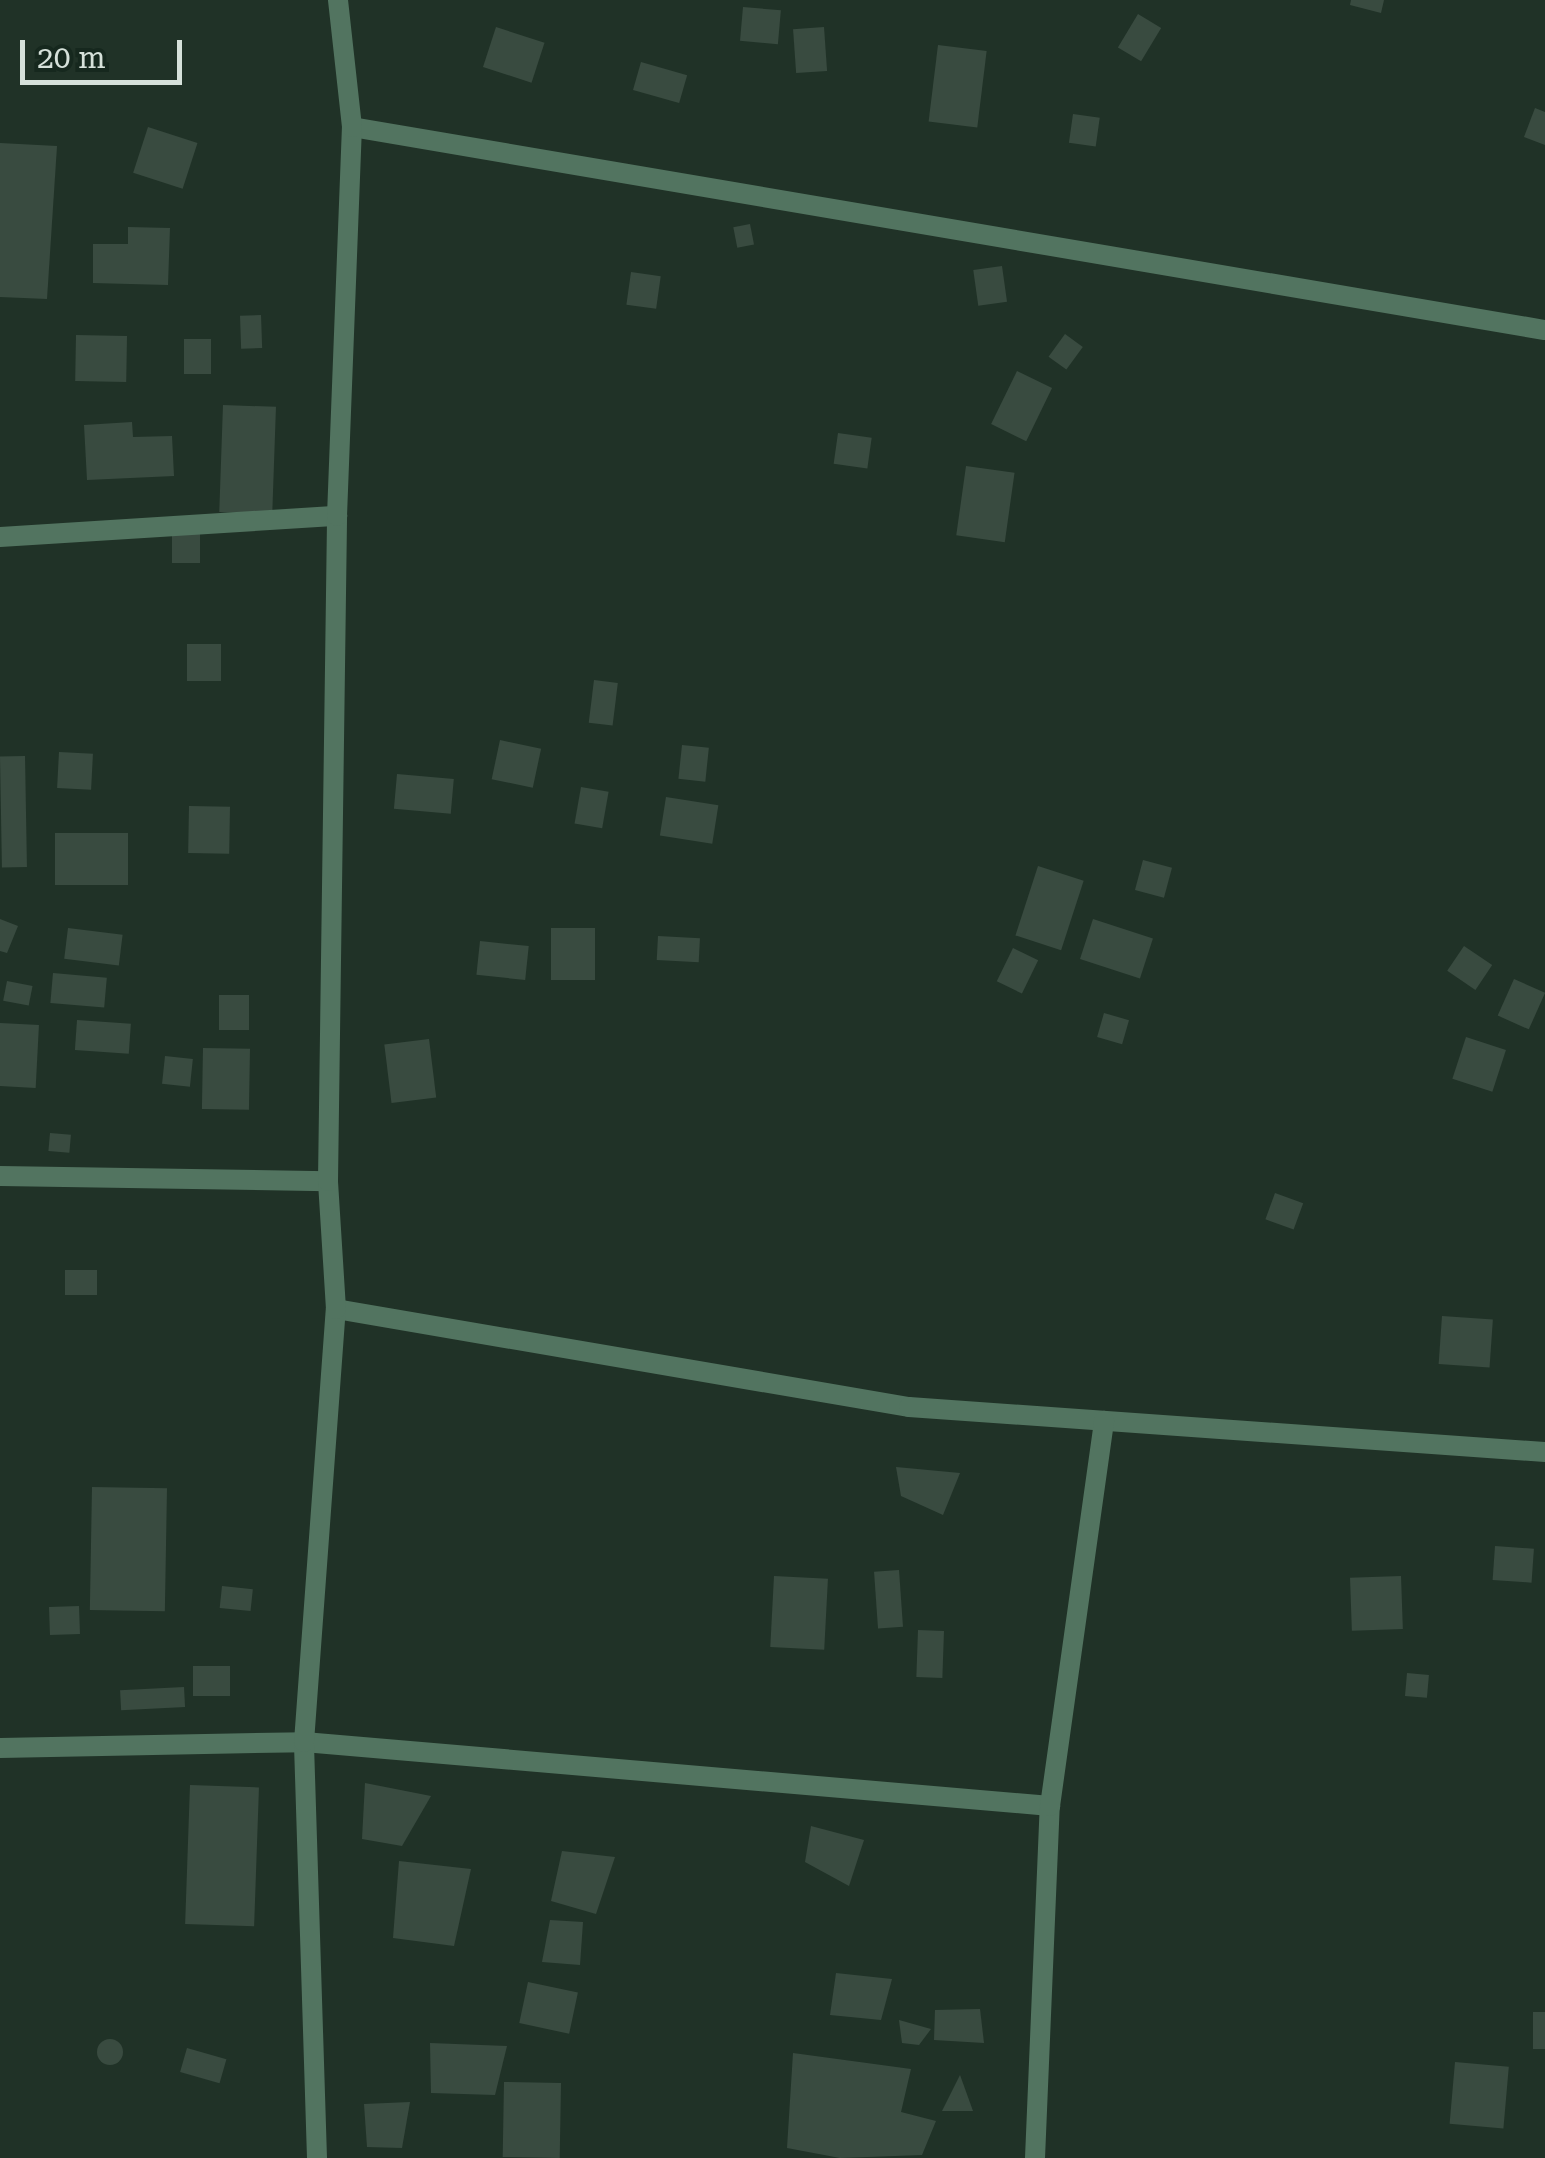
<!DOCTYPE html>
<style>
body{margin:0}
#map{position:relative;width:1545px;height:2158px;overflow:hidden;background:#203227;font-family:"Roboto Serif",serif}
div>[style]{position:absolute}
.building>*{inset:0;background:#394b40;transform-origin:0 0}
.round{border-radius:50%}
.street>*{height:20px;margin:-10px;padding:0 10px;transform-origin:10px;border-radius:10px;background:#527460}
span{translate:-50% -50%;white-space:nowrap;text-align:center;line-height:1.15;-webkit-text-stroke:9px #16281e;paint-order:stroke}
.scale{position:absolute;left:20px;top:40px;width:162px;height:45px;box-sizing:border-box;border:5px solid #d6e1da;border-top:0;padding-left:12px;font-size:30px;line-height:35px;white-space:nowrap;color:#d6e1da;-webkit-text-stroke:8px #16281e;paint-order:stroke}
</style>
<div id="map">
<div class="building">
<div style="clip-path:polygon(1351px 0,1384px 0,1381px 13px,1350px 5px)"></div>
<div style="left:743px;top:7px;width:38px;height:34px;rotate:5deg"></div>
<div style="left:1138px;top:14px;width:27px;height:39px;rotate:31deg"></div>
<div style="left:496px;top:27px;width:51px;height:42px;rotate:18deg"></div>
<div style="left:824px;top:27px;width:44px;height:31px;rotate:86deg"></div>
<div style="left:938px;top:45px;width:49px;height:77px;rotate:7deg"></div>
<div style="left:641px;top:62px;width:48px;height:29px;rotate:16deg"></div>
<div style="clip-path:polygon(1535px 108px,1545px 112px,1545px 145px,1524px 137px)"></div>
<div style="left:1073px;top:114px;width:27px;height:29px;rotate:8deg"></div>
<div style="left:148px;top:127px;width:52px;height:48px;rotate:18deg"></div>
<div style="clip-path:polygon(0 143px,57px 146px,47px 299px,0 297px)"></div>
<div style="left:750px;top:224px;width:21px;height:17px;rotate:79deg"></div>
<div style="clip-path:polygon(128px 227px,170px 228px,168px 285px,93px 283px,93px 244px,128px 244px)"></div>
<div style="left:1002px;top:266px;width:36px;height:29px;rotate:82deg"></div>
<div style="left:631px;top:272px;width:30px;height:33px;rotate:8deg"></div>
<div style="left:261px;top:315px;width:33px;height:21px;rotate:88deg"></div>
<div style="left:1065px;top:334px;width:22px;height:28px;rotate:36deg"></div>
<div style="left:76px;top:335px;width:51px;height:46px;rotate:1deg"></div>
<div style="left:211px;top:339px;width:35px;height:27px;rotate:90deg"></div>
<div style="left:1017px;top:371px;width:39px;height:59px;rotate:26deg"></div>
<div style="left:223px;top:405px;width:53px;height:107px;rotate:2deg"></div>
<div style="clip-path:polygon(132px 422px,133px 437px,172px 436px,174px 476px,87px 480px,84px 425px)"></div>
<div style="left:838px;top:433px;width:34px;height:31px;rotate:8deg"></div>
<div style="left:966px;top:466px;width:49px;height:70px;rotate:8deg"></div>
<div style="left:172px;top:532px;width:28px;height:31px"></div>
<div style="left:187px;top:644px;width:34px;height:37px"></div>
<div style="left:594px;top:680px;width:24px;height:43px;rotate:7deg"></div>
<div style="left:500px;top:740px;width:42px;height:40px;rotate:12deg"></div>
<div style="left:682px;top:745px;width:27px;height:34px;rotate:6deg"></div>
<div style="left:59px;top:752px;width:34px;height:36px;rotate:3deg"></div>
<div style="left:25px;top:756px;width:111px;height:25px;rotate:89deg"></div>
<div style="left:397px;top:774px;width:57px;height:35px;rotate:5deg"></div>
<div style="left:581px;top:787px;width:28px;height:37px;rotate:10deg"></div>
<div style="left:666px;top:797px;width:53px;height:39px;rotate:9deg"></div>
<div style="left:189px;top:806px;width:41px;height:47px;rotate:1deg"></div>
<div style="left:55px;top:833px;width:73px;height:52px"></div>
<div style="left:1143px;top:860px;width:30px;height:31px;rotate:15deg"></div>
<div style="left:1038px;top:866px;width:48px;height:73px;rotate:18deg"></div>
<div style="clip-path:polygon(0 919px,18px 926px,7px 953px,0 951px)"></div>
<div style="left:1093px;top:919px;width:63px;height:42px;rotate:18deg"></div>
<div style="left:68px;top:928px;width:55px;height:31px;rotate:7deg"></div>
<div style="left:551px;top:928px;width:44px;height:52px"></div>
<div style="left:658px;top:936px;width:42px;height:24px;rotate:3deg"></div>
<div style="left:480px;top:941px;width:49px;height:34px;rotate:6deg"></div>
<div style="left:1464px;top:946px;width:34px;height:30px;rotate:34deg"></div>
<div style="left:1013px;top:948px;width:28px;height:37px;rotate:26deg"></div>
<div style="left:53px;top:973px;width:54px;height:30px;rotate:5deg"></div>
<div style="left:1514px;top:979px;width:34px;height:40px;rotate:24deg"></div>
<div style="left:7px;top:981px;width:26px;height:20px;rotate:11deg"></div>
<div style="left:219px;top:995px;width:30px;height:35px"></div>
<div style="left:1104px;top:1013px;width:26px;height:25px;rotate:16deg"></div>
<div style="left:77px;top:1020px;width:54px;height:30px;rotate:4deg"></div>
<div style="left:0;top:1023px;width:39px;height:63px;rotate:3deg"></div>
<div style="left:1466px;top:1037px;width:42px;height:44px;rotate:18deg"></div>
<div style="left:429px;top:1039px;width:59px;height:45px;rotate:83deg"></div>
<div style="left:203px;top:1048px;width:47px;height:61px;rotate:1deg"></div>
<div style="left:165px;top:1056px;width:28px;height:28px;rotate:6deg"></div>
<div style="left:50px;top:1133px;width:21px;height:18px;rotate:5deg"></div>
<div style="left:1275px;top:1193px;width:30px;height:28px;rotate:20deg"></div>
<div style="left:65px;top:1270px;width:32px;height:25px"></div>
<div style="left:1442px;top:1316px;width:51px;height:48px;rotate:4deg"></div>
<div style="clip-path:polygon(896px 1467px,960px 1473px,943px 1515px,901px 1496px)"></div>
<div style="left:92px;top:1487px;width:75px;height:123px;rotate:1deg"></div>
<div style="left:1495px;top:1546px;width:39px;height:34px;rotate:4deg"></div>
<div style="left:899px;top:1570px;width:57px;height:25px;rotate:86deg"></div>
<div style="left:774px;top:1576px;width:54px;height:71px;rotate:3deg"></div>
<div style="left:1401px;top:1576px;width:53px;height:51px;rotate:88deg"></div>
<div style="left:222px;top:1586px;width:31px;height:22px;rotate:6deg"></div>
<div style="left:79px;top:1606px;width:28px;height:30px;rotate:88deg"></div>
<div style="left:918px;top:1630px;width:26px;height:47px;rotate:2deg"></div>
<div style="left:193px;top:1666px;width:37px;height:30px"></div>
<div style="left:1407px;top:1673px;width:22px;height:23px;rotate:5deg"></div>
<div style="left:184px;top:1687px;width:20px;height:64px;rotate:87deg"></div>
<div style="clip-path:polygon(365px 1783px,431px 1796px,402px 1846px,362px 1839px)"></div>
<div style="left:190px;top:1785px;width:69px;height:139px;rotate:2deg"></div>
<div style="clip-path:polygon(811px 1826px,864px 1840px,849px 1886px,805px 1862px)"></div>
<div style="clip-path:polygon(562px 1851px,615px 1857px,596px 1914px,551px 1901px)"></div>
<div style="clip-path:polygon(399px 1861px,471px 1869px,454px 1946px,393px 1938px)"></div>
<div style="clip-path:polygon(550px 1920px,583px 1922px,580px 1965px,542px 1962px)"></div>
<div style="clip-path:polygon(836px 1973px,892px 1979px,881px 2020px,830px 2015px)"></div>
<div style="left:528px;top:1982px;width:51px;height:42px;rotate:12deg"></div>
<div style="clip-path:polygon(980px 2009px,984px 2043px,934px 2040px,935px 2010px)"></div>
<div style="left:1533px;top:2012px;width:12px;height:37px"></div>
<div style="clip-path:polygon(899px 2020px,931px 2029px,919px 2045px,902px 2043px)"></div>
<div class="round" style="left:97px;top:2039px;width:26px;height:26px"></div>
<div style="clip-path:polygon(430px 2043px,507px 2046px,495px 2095px,431px 2093px)"></div>
<div style="left:187px;top:2048px;width:41px;height:25px;rotate:16deg"></div>
<div style="clip-path:polygon(793px 2053px,911px 2069px,901px 2112px,936px 2121px,922px 2155px,840px 2158px,787px 2148px)"></div>
<div style="left:1455px;top:2062px;width:54px;height:62px;rotate:5deg"></div>
<div style="clip-path:polygon(960px 2075px,973px 2111px,942px 2111px)"></div>
<div style="left:561px;top:2083px;width:75px;height:57px;rotate:91deg"></div>
<div style="clip-path:polygon(410px 2102px,402px 2148px,367px 2147px,364px 2104px)"></div>
</div>
<div class="street">
<div style="left:352px;top:127px;width:1210px;rotate:9.66deg"></div>
<div style="left:0;top:537px;width:338px;rotate:-3.6deg"></div>
<div style="left:0;top:1176px;width:328px;rotate:0.9deg"></div>
<div style="left:336px;top:1309px;width:581px;rotate:9.71deg"></div>
<div style="left:909px;top:1407px;width:638px;rotate:4.05deg"></div>
<div style="left:0;top:1748px;width:304px;rotate:-1.1deg"></div>
<div style="left:304px;top:1742px;width:749px;rotate:4.9deg"></div>
<div style="left:317px;top:2158px;width:416px;rotate:-91.8deg"></div>
<div style="left:304px;top:1742px;width:434px;rotate:-85.8deg"></div>
<div style="left:336px;top:1309px;width:128px;rotate:-93.6deg"></div>
<div style="left:328px;top:1181px;width:665px;rotate:-89.22deg"></div>
<div style="left:337px;top:516px;width:389px;rotate:-87.8deg"></div>
<div style="left:352px;top:127px;width:128px;rotate:-96.3deg"></div>
<div style="left:1035px;top:2158px;width:352px;rotate:-87.6deg"></div>
<div style="left:1050px;top:1806px;width:389px;rotate:-82deg"></div>
</div>
<div class="scale">20 m</div>
</div>
